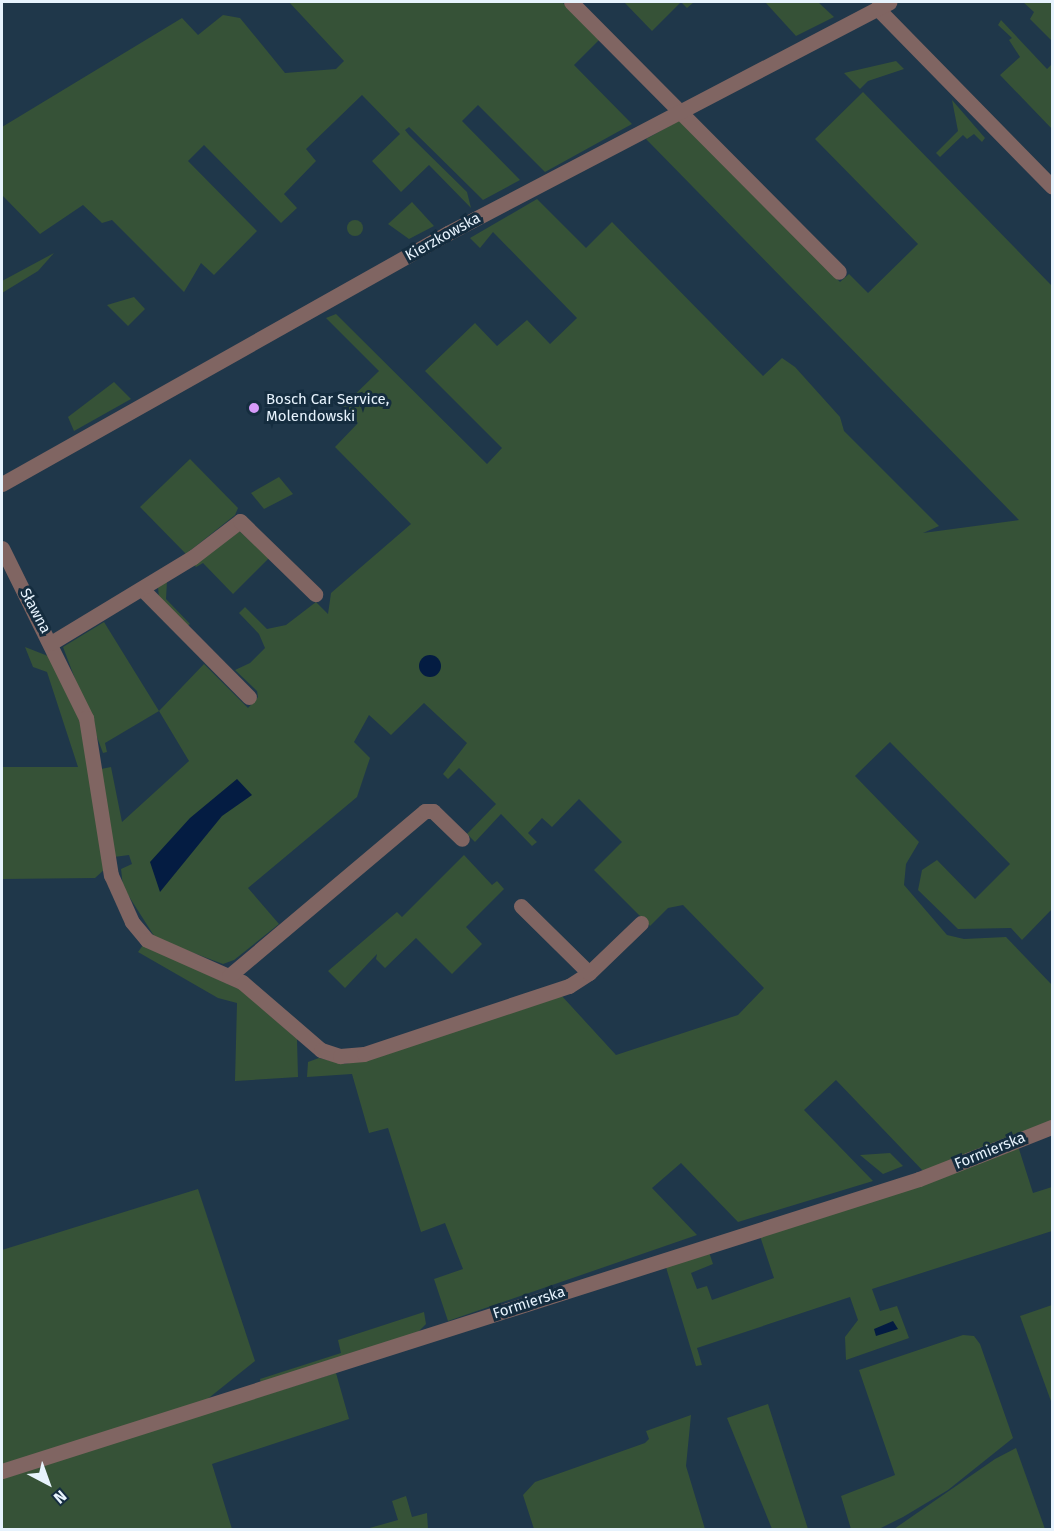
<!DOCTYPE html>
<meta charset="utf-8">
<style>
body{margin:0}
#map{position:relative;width:1054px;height:1531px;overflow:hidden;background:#1f374a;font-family:"Fira Sans",sans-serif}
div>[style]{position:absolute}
.green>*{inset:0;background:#365237}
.round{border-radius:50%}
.water>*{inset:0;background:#041c42}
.minor>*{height:15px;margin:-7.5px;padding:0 7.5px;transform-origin:7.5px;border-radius:7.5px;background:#806562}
.dots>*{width:16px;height:16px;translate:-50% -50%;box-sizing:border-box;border:3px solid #152d3f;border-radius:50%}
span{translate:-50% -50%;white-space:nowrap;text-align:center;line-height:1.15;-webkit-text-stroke:6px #152d3f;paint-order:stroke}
.street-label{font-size:15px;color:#e7f3fd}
.poi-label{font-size:15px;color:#e7f3fd}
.left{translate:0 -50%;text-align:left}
.frame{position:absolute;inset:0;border:3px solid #e7f3fd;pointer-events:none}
.north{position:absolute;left:18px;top:1453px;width:60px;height:60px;-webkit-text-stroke:4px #152d3f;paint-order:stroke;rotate:139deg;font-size:16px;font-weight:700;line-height:24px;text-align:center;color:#e7f3fd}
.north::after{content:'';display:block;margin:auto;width:21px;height:27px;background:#e7f3fd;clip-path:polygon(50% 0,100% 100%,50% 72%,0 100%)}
</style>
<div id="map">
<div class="green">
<div style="clip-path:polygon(289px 2px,562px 2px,599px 40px,574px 65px,632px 124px,545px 172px,478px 105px,462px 121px,520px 180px,483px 200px,409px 127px,405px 130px,409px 135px,467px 192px,471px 208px,429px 165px,401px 192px,372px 161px,400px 134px,362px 95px,306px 149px,316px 161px,284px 194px,297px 208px,281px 223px,204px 145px,188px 161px,257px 231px,214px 275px,201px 263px,184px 292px,112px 220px,102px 223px,83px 205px,40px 234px,2px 195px,2px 127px,182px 18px,198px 35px,223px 15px,240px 18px,285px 73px,336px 69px,344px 61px)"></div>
<div style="clip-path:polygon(624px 2px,694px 2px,687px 8px,681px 2px,652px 31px)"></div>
<div style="clip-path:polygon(765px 2px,818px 2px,834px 17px,796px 36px)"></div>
<div style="clip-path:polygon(1023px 2px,1052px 2px,1052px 41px,1030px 19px,1034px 12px)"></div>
<div style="clip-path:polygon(1001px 20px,1047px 69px,1052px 64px,1052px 129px,1000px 75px,1020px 57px,1009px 40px,1012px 38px,998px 25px)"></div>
<div style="clip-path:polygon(896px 61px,904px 69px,868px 81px,860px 89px,844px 73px)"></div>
<div style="clip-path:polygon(863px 92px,1052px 286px,1052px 909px,1022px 940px,1011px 928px,958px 929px,918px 890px,922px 870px,937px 860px,975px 899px,1010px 864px,890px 742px,855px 776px,919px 842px,906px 864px,904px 885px,947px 935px,964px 939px,1006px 937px,1052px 985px,1052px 1122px,924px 1172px,836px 1080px,804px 1110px,873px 1181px,738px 1222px,681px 1163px,652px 1188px,697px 1235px,448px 1321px,434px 1279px,463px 1269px,445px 1223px,421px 1232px,388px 1128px,369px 1133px,352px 1074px,307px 1077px,308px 1062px,319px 1058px,344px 1064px,360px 1061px,561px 995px,616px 1055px,738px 1015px,764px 988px,683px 905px,668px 908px,650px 926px,594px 870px,622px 842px,579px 799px,552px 827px,542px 818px,528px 833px,537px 842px,532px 846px,501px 814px,475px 842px,467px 834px,496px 804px,459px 768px,448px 779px,443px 774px,467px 743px,424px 703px,391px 735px,369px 715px,354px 742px,370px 758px,357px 797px,248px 888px,279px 924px,234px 960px,223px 964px,156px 939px,123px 887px,121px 869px,132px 864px,129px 855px,114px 857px,101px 769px,111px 767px,122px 822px,189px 761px,159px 711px,105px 743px,107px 752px,103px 753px,63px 647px,104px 622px,159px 711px,204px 664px,248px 708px,258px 697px,257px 691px,235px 670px,250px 663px,265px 648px,259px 634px,239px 613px,245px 607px,267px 629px,286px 625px,316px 602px,328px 614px,331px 593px,411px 524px,335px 447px,358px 423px,342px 407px,379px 371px,326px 318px,336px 314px,487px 464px,502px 448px,425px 371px,475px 323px,497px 346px,527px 320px,550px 344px,577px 318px,493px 232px,480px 248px,470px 238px,537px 199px,586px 248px,612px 222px,763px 376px,782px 358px,795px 367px,840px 417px,844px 431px,939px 526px,923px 533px,1019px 520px,646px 139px,682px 119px,840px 282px,849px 274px,868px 293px,918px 244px,815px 139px)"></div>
<div style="clip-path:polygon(952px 100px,985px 138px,982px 142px,974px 134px,967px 139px,963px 135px,940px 157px,936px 153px,958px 131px)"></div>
<div style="clip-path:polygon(412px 202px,434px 226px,409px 239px,388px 224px)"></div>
<div class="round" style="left:347px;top:220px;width:16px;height:16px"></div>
<div style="clip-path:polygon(54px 253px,38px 271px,2px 293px,2px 281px)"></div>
<div style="clip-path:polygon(134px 297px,145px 309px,128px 326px,107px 305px)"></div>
<div style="clip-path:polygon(114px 382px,131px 399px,74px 431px,68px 417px)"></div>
<div style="clip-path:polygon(190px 459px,238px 508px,235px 515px,186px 554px,140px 507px)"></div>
<div style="clip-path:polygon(279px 477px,293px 494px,264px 509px,251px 493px)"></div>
<div style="clip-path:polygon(236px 528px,269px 558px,233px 594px,203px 563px,196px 567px,192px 563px)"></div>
<div style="clip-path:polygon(167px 581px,166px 599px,190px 624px,187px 626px,159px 598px,158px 587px)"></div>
<div style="clip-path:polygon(25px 647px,48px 656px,75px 706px,83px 733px,105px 869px,95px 878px,2px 879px,2px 767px,78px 767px,47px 672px,33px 667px)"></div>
<div style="clip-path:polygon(464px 855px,492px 885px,497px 881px,504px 889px,466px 927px,482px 944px,452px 974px,416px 938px,385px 968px,376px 959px,377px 954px,345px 988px,328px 971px,397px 912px,402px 917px)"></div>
<div style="clip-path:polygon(143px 945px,241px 990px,297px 1039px,298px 1077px,235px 1081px,237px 1003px,218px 998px,138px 952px)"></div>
<div style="clip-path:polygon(1018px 1146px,1033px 1193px,1052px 1187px,1052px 1231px,872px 1289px,880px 1311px,897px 1306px,909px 1338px,846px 1360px,845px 1337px,858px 1320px,850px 1297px,697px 1348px,702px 1365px,696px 1366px,665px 1264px,708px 1249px,713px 1264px,691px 1273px,697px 1289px,707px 1286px,712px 1300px,774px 1278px,759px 1233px)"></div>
<div style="clip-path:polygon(890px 1153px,903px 1166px,883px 1174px,860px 1155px)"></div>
<div style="clip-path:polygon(198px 1189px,255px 1361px,205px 1401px,2px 1465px,2px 1250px)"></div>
<div style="clip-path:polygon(1052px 1305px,1052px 1404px,1020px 1316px)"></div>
<div style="clip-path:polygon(424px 1312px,426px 1324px,417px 1333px,261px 1384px,260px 1379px,341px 1353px,338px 1340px)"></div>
<div style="clip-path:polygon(963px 1335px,974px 1336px,980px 1344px,1013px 1438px,948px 1490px,903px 1517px,879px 1529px,851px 1529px,841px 1496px,895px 1475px,859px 1370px)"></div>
<div style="clip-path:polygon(336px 1373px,349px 1419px,212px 1464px,232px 1529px,2px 1530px,2px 1477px)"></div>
<div style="clip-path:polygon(768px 1404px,808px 1529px,772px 1529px,727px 1418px)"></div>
<div style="clip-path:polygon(691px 1415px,686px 1466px,705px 1529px,534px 1529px,523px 1495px,535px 1482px,645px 1443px,649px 1439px,646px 1431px)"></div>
<div style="clip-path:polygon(1016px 1448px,1045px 1529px,894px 1529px,995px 1459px)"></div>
<div style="clip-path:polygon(406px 1496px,412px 1517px,427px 1513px,428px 1529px,366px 1529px,398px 1520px,392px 1501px)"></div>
</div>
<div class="water">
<div class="round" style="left:419px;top:655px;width:22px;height:22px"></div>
<div style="clip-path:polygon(237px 779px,252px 795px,222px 816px,160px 892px,150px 862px,190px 818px)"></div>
<div style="clip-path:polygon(893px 1321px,898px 1329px,876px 1336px,874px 1329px)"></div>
</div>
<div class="minor">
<div style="left:571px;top:2px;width:380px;rotate:45.2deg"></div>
<div style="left:877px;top:8px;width:250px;rotate:45.6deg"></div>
<div style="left:2px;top:484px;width:512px;rotate:-29.37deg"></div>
<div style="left:448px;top:233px;width:498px;rotate:-27.6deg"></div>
<div style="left:2px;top:548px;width:190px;rotate:63.7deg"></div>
<div style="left:86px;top:718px;width:159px;rotate:81deg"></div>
<div style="left:111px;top:875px;width:51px;rotate:65.9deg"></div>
<div style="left:132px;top:922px;width:23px;rotate:50deg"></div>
<div style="left:147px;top:940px;width:104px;rotate:23.9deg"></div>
<div style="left:242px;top:982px;width:104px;rotate:40.7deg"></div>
<div style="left:321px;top:1050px;width:20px;rotate:18deg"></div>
<div style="left:340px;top:1056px;width:24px;rotate:-5deg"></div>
<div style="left:364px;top:1054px;width:216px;rotate:-18.4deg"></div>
<div style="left:569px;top:986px;width:24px;rotate:-33deg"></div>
<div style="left:589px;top:973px;width:72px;rotate:-43.9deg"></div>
<div style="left:142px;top:589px;width:152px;rotate:45.3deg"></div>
<div style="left:51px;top:643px;width:166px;rotate:-31.2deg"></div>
<div style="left:193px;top:557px;width:59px;rotate:-37.5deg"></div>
<div style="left:240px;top:521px;width:105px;rotate:44.2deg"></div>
<div style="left:521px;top:906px;width:95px;rotate:44.6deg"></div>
<div style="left:229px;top:976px;width:256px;rotate:-40.1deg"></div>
<div style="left:425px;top:811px;width:8px"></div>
<div style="left:433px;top:811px;width:40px;rotate:44deg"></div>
<div style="left:2px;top:1471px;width:962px;rotate:-17.66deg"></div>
<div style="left:919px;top:1179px;width:143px;rotate:-21.4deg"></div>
</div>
<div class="dots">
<div style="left:254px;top:408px;background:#d69bfa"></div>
</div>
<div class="street-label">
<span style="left:443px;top:237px;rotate:-29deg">Kierzkowska</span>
<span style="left:35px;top:611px;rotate:62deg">Sławna</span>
<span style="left:990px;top:1151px;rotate:-22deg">Formierska</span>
<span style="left:529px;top:1303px;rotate:-18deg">Formierska</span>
</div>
<div class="poi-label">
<span class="left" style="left:266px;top:408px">Bosch Car Service,<br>Molendowski</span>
</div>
<div class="frame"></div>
<div class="north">N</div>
</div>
